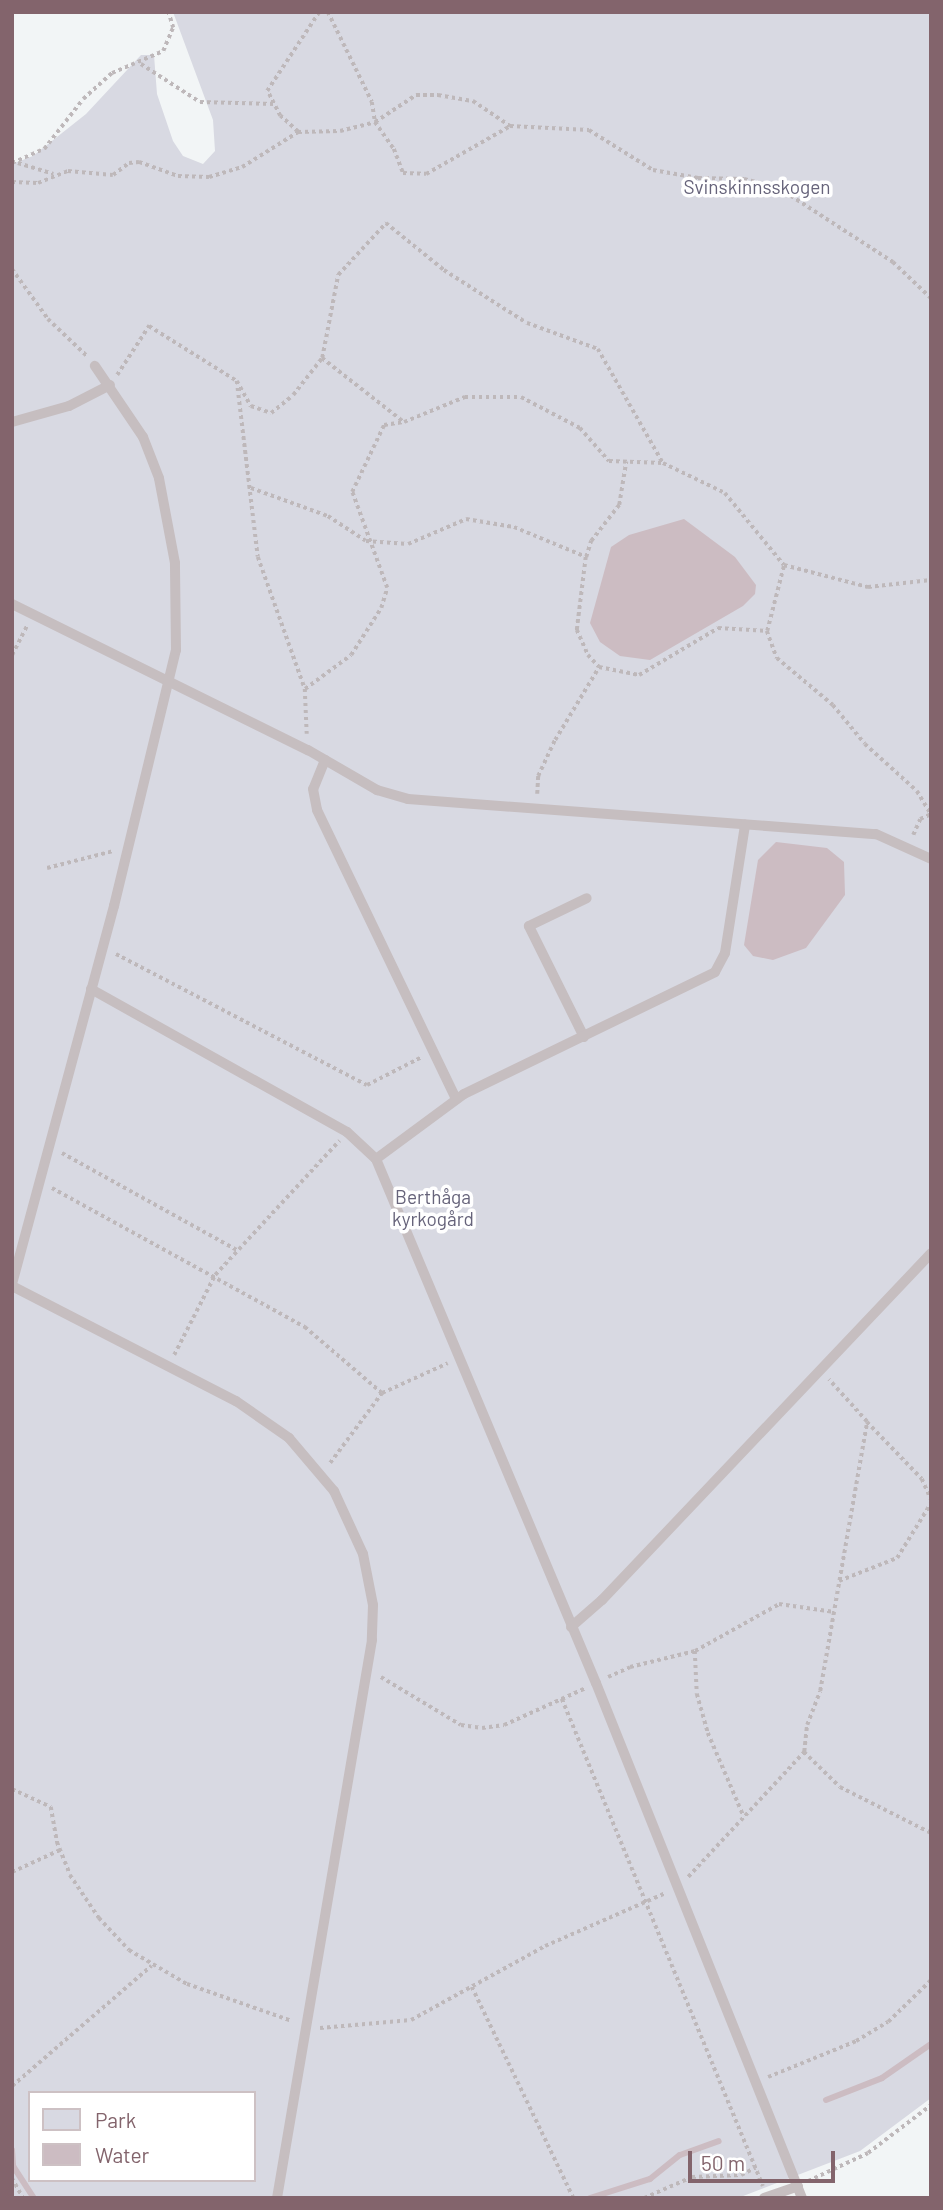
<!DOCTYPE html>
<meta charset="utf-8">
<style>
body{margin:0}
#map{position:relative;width:943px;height:2210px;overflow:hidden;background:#f2f5f6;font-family:Barlow,sans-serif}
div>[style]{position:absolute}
.green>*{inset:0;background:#d8d9e2}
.water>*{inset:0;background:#ccbcc2}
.stream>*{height:6px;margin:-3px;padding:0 3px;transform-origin:3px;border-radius:3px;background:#ccbcc2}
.path>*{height:3.5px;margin-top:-1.75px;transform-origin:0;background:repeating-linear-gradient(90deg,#beb8ba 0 3.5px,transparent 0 7px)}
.service>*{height:10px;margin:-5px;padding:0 5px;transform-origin:5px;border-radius:5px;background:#c6bec0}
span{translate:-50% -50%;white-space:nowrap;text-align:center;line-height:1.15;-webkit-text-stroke:7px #fff;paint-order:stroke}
.park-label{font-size:19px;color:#66637a}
.frame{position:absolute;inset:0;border:14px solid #83646c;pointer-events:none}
.legend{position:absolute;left:28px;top:2091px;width:228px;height:91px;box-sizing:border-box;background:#fff;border:2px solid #cdc1c4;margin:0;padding:9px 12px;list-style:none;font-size:21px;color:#83646c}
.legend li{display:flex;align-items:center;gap:14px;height:35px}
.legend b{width:35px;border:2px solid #cdc1c4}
.scale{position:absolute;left:688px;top:2151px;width:147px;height:32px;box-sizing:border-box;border:4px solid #83646c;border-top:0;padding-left:9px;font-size:21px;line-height:24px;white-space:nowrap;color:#83646c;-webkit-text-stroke:5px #fff;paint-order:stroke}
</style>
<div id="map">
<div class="green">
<div style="clip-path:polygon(evenodd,173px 12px,931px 12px,931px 2098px,860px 2151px,738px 2198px,12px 2198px,12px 164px,33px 156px,86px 114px,141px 55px,154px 55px,157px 94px,173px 141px,183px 156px,203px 164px,215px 151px,213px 120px,173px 12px,30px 2093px,254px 2093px,254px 2180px,30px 2180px,30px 2093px)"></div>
</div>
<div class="water">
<div style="clip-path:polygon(684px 519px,735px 557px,756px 585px,755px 594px,743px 606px,650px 660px,620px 656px,600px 642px,590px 623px,611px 547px,629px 535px)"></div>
<div style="clip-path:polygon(776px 842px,827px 848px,844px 862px,845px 895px,806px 948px,773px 960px,753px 956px,744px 945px,758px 860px)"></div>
</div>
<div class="stream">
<div style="left:826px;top:2100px;width:60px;rotate:-21.4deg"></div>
<div style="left:882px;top:2078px;width:60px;rotate:-34.8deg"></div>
<div style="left:12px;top:2150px;width:16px;rotate:86deg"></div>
<div style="left:13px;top:2166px;width:38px;rotate:57deg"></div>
<div style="left:590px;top:2198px;width:63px;rotate:-17.6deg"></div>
<div style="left:650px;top:2179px;width:38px;rotate:-39deg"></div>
<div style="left:680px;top:2155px;width:41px;rotate:-19.7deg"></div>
</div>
<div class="path">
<div style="left:328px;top:12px;width:100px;rotate:63.9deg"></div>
<div style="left:372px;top:102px;width:20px;rotate:81deg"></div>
<div style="left:375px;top:122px;width:33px;rotate:55deg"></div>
<div style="left:394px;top:149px;width:26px;rotate:69deg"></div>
<div style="left:403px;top:173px;width:23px;rotate:2deg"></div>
<div style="left:426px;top:174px;width:97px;rotate:-29.7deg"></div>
<div style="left:141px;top:64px;width:70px;rotate:32.8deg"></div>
<div style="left:200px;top:102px;width:74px;rotate:1.5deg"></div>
<div style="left:298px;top:132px;width:24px;rotate:-138deg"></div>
<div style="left:280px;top:116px;width:28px;rotate:-117deg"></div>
<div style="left:267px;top:91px;width:95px;rotate:-56.6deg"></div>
<div style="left:12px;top:163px;width:35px;rotate:-24deg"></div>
<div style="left:44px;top:149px;width:63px;rotate:-52deg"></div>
<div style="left:83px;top:99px;width:39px;rotate:-42deg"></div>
<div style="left:112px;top:73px;width:56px;rotate:-23.3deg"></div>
<div style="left:163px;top:51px;width:25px;rotate:-67deg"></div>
<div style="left:173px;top:28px;width:17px;rotate:-107deg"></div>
<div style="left:18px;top:163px;width:37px;rotate:17deg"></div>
<div style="left:12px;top:182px;width:26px;rotate:2deg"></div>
<div style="left:38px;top:183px;width:32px;rotate:-22deg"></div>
<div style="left:68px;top:171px;width:45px;rotate:5.1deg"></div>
<div style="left:113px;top:175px;width:20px;rotate:-37deg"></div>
<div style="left:129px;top:163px;width:10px;rotate:-6deg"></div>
<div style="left:139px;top:162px;width:41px;rotate:19.7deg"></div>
<div style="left:178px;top:176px;width:31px;rotate:2deg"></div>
<div style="left:209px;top:177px;width:34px;rotate:-17deg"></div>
<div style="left:242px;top:167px;width:66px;rotate:-32deg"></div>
<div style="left:298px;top:132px;width:42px;rotate:-1.4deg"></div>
<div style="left:340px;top:131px;width:36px;rotate:-14deg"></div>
<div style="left:375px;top:122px;width:49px;rotate:-33.4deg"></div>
<div style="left:416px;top:95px;width:22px"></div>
<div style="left:438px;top:95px;width:36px;rotate:10deg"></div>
<div style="left:473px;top:101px;width:45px;rotate:34deg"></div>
<div style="left:510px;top:126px;width:79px;rotate:2.9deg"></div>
<div style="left:589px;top:130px;width:75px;rotate:32deg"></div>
<div style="left:653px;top:170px;width:46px;rotate:10.1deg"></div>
<div style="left:698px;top:178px;width:46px;rotate:1.2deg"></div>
<div style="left:744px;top:179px;width:36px;rotate:14deg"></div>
<div style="left:779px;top:188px;width:136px;rotate:33deg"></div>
<div style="left:893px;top:262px;width:52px;rotate:43.5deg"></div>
<div style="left:12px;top:269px;width:62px;rotate:54.2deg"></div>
<div style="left:48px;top:319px;width:55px;rotate:43.5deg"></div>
<div style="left:322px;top:358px;width:104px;rotate:38deg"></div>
<div style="left:404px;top:422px;width:66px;rotate:-22.3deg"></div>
<div style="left:465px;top:397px;width:56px"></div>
<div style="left:521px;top:397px;width:67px;rotate:27.7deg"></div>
<div style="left:580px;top:428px;width:44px;rotate:48.7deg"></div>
<div style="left:609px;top:461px;width:54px;rotate:2.1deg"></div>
<div style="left:663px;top:463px;width:69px;rotate:25.8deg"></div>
<div style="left:725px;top:493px;width:93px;rotate:50.7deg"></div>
<div style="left:784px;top:565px;width:87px;rotate:14.7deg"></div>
<div style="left:868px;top:587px;width:63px;rotate:-6.3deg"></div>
<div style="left:117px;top:375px;width:59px;rotate:-56.9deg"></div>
<div style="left:149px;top:326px;width:104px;rotate:32deg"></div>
<div style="left:237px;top:381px;width:177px;rotate:83.2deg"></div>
<div style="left:258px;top:557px;width:140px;rotate:70.4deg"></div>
<div style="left:305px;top:689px;width:45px;rotate:87.5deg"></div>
<div style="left:237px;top:381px;width:29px;rotate:61deg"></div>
<div style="left:251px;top:406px;width:21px;rotate:19deg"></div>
<div style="left:271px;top:413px;width:28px;rotate:-39deg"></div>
<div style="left:293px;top:395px;width:47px;rotate:-51.9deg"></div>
<div style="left:322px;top:358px;width:85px;rotate:-79.1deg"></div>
<div style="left:338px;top:275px;width:71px;rotate:-47.3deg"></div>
<div style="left:386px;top:223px;width:75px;rotate:39deg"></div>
<div style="left:444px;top:270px;width:98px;rotate:32.6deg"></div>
<div style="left:527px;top:323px;width:76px;rotate:20.1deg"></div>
<div style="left:598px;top:349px;width:131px;rotate:60.3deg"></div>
<div style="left:251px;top:488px;width:82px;rotate:20deg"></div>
<div style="left:328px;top:516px;width:45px;rotate:33.3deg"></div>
<div style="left:366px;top:541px;width:42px;rotate:4.1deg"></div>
<div style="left:408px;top:544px;width:63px;rotate:-23.3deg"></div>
<div style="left:466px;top:519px;width:49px;rotate:9.5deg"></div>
<div style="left:514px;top:527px;width:78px;rotate:22.6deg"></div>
<div style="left:586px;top:557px;width:74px;rotate:97deg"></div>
<div style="left:577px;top:630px;width:27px;rotate:66deg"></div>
<div style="left:588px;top:655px;width:16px;rotate:47deg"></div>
<div style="left:586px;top:557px;width:17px;rotate:-73deg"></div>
<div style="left:591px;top:541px;width:46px;rotate:-52.1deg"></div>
<div style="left:619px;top:505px;width:44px;rotate:-80.8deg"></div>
<div style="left:767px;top:631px;width:29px;rotate:70deg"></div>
<div style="left:777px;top:658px;width:73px;rotate:40deg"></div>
<div style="left:833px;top:705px;width:50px;rotate:50.6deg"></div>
<div style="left:865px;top:744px;width:70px;rotate:42.1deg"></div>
<div style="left:917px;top:791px;width:27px;rotate:59deg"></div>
<div style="left:12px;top:655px;width:34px;rotate:-63deg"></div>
<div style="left:305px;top:689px;width:57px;rotate:-36.5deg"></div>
<div style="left:351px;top:655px;width:56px;rotate:-57.4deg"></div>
<div style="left:381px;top:608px;width:21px;rotate:-73deg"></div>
<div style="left:387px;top:588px;width:102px;rotate:-110deg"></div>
<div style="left:352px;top:492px;width:74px;rotate:-64.5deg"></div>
<div style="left:384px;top:425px;width:18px;rotate:-9deg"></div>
<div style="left:537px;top:794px;width:18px;rotate:-87deg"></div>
<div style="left:538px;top:776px;width:40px;rotate:-65deg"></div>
<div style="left:555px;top:740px;width:85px;rotate:-58.9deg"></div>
<div style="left:599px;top:667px;width:41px;rotate:11.3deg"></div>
<div style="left:639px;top:675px;width:92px;rotate:-30.7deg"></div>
<div style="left:718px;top:628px;width:49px;rotate:3.5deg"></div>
<div style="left:767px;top:631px;width:68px;rotate:-75.6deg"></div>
<div style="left:913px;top:835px;width:17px;rotate:-66deg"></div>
<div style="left:920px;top:819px;width:12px;rotate:-24deg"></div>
<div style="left:47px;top:868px;width:68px;rotate:-14.4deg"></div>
<div style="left:116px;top:954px;width:283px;rotate:27.6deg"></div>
<div style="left:367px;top:1085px;width:62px;rotate:-27deg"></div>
<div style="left:62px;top:1153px;width:200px;rotate:29deg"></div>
<div style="left:52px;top:1188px;width:289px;rotate:28.8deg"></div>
<div style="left:305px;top:1327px;width:101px;rotate:40.6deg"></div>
<div style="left:174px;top:1355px;width:90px;rotate:-62.9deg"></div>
<div style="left:215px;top:1275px;width:183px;rotate:-47.2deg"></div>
<div style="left:867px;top:1422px;width:79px;rotate:46deg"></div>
<div style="left:922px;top:1479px;width:22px;rotate:66deg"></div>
<div style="left:330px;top:1463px;width:87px;rotate:-53.4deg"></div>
<div style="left:382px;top:1393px;width:72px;rotate:-24.4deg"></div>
<div style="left:839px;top:1581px;width:62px;rotate:-21.6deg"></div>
<div style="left:897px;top:1558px;width:65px;rotate:-58.3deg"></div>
<div style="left:695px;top:1651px;width:43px;rotate:87.3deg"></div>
<div style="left:697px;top:1694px;width:41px;rotate:74.2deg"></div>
<div style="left:708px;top:1733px;width:91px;rotate:66.8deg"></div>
<div style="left:381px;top:1677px;width:93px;rotate:31deg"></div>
<div style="left:461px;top:1725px;width:21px;rotate:8deg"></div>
<div style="left:482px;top:1728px;width:22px;rotate:-8deg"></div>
<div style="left:504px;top:1725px;width:90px;rotate:-24.3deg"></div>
<div style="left:608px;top:1677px;width:24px;rotate:-24deg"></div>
<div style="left:630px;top:1667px;width:67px;rotate:-13.8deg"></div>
<div style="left:695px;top:1651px;width:96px;rotate:-29.2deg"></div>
<div style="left:779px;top:1604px;width:56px;rotate:8.3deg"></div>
<div style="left:562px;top:1699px;width:527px;rotate:67.57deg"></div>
<div style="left:804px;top:1752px;width:50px;rotate:44.2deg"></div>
<div style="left:840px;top:1787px;width:102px;rotate:26.8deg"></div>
<div style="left:12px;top:1789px;width:43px;rotate:24.8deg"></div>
<div style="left:51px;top:1807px;width:36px;rotate:80deg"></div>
<div style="left:57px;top:1842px;width:35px;rotate:68deg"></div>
<div style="left:70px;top:1875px;width:52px;rotate:56deg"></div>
<div style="left:99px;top:1918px;width:44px;rotate:46.8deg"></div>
<div style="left:129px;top:1950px;width:67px;rotate:30.4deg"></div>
<div style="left:187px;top:1984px;width:111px;rotate:19.4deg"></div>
<div style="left:12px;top:1872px;width:53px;rotate:-24.6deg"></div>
<div style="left:688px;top:1877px;width:171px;rotate:-47.1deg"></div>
<div style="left:804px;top:1752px;width:27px;rotate:-84deg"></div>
<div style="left:807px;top:1725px;width:36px;rotate:-69deg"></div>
<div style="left:820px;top:1691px;width:273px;rotate:-80.1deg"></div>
<div style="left:867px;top:1422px;width:57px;rotate:-132.1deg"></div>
<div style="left:472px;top:1987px;width:233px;rotate:64.3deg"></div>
<div style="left:320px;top:2028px;width:91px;rotate:-5deg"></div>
<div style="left:411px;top:2020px;width:153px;rotate:-28.9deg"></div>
<div style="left:545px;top:1946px;width:132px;rotate:-23.7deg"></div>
<div style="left:768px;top:2077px;width:95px;rotate:-22.2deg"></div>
<div style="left:856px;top:2041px;width:37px;rotate:-31deg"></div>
<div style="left:888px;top:2022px;width:60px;rotate:-44.3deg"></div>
<div style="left:12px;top:2086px;width:184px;rotate:-40.8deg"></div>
<div style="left:12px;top:2178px;width:23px;rotate:61deg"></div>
<div style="left:808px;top:2181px;width:66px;rotate:-25deg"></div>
<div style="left:868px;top:2153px;width:79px;rotate:-37.3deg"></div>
<div style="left:644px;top:2198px;width:52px;rotate:-23.6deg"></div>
<div style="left:692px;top:2177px;width:49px;rotate:-2.3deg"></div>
<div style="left:741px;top:2175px;width:16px;rotate:-27deg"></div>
</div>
<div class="service">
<div style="left:12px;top:422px;width:59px;rotate:-15.7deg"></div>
<div style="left:69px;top:406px;width:46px;rotate:-27.1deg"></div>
<div style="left:12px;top:604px;width:330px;rotate:26.3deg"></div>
<div style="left:308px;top:750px;width:80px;rotate:30.1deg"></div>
<div style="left:377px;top:790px;width:32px;rotate:16deg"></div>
<div style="left:408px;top:799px;width:469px;rotate:4.3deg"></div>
<div style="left:876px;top:834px;width:60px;rotate:24.4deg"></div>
<div style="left:325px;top:760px;width:31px;rotate:112deg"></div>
<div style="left:313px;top:789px;width:21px;rotate:79deg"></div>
<div style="left:317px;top:810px;width:321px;rotate:64.3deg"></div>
<div style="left:91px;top:989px;width:293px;rotate:29.2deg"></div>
<div style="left:347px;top:1132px;width:40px;rotate:43deg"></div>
<div style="left:376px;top:1159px;width:568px;rotate:67.23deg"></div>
<div style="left:596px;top:1683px;width:555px;rotate:68.2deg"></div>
<div style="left:584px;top:1037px;width:124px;rotate:-116.4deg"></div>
<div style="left:529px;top:926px;width:64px;rotate:-25.8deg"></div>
<div style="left:376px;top:1159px;width:109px;rotate:-36.5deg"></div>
<div style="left:464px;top:1094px;width:279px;rotate:-25.9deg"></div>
<div style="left:715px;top:972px;width:21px;rotate:-62deg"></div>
<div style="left:725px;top:953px;width:130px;rotate:-81.1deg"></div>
<div style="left:12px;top:1284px;width:392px;rotate:-74.9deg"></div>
<div style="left:114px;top:906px;width:263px;rotate:-76.4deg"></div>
<div style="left:176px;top:650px;width:87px;rotate:-90.7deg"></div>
<div style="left:175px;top:563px;width:86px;rotate:-100.7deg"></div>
<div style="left:159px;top:478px;width:44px;rotate:-111.3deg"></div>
<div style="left:143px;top:437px;width:86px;rotate:-124.1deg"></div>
<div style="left:12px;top:1286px;width:252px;rotate:27.2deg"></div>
<div style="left:236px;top:1401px;width:65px;rotate:34.9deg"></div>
<div style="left:289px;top:1438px;width:70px;rotate:49.7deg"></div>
<div style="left:334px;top:1491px;width:69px;rotate:65.3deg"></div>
<div style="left:363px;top:1554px;width:52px;rotate:78.9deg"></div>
<div style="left:373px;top:1605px;width:35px;rotate:92deg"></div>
<div style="left:372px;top:1640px;width:566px;rotate:99.66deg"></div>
<div style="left:571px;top:1627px;width:41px;rotate:-41.1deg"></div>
<div style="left:602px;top:1600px;width:478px;rotate:-46.5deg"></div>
<div style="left:764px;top:2198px;width:36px;rotate:-19deg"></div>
</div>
<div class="park-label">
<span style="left:757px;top:187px">Svinskinnsskogen</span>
<span style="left:433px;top:1208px">Berthåga<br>kyrkogård</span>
</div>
<div class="frame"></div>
<ul class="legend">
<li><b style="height:19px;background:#d8d9e2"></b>Park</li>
<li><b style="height:19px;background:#ccbcc2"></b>Water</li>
</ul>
<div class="scale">50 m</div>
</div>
